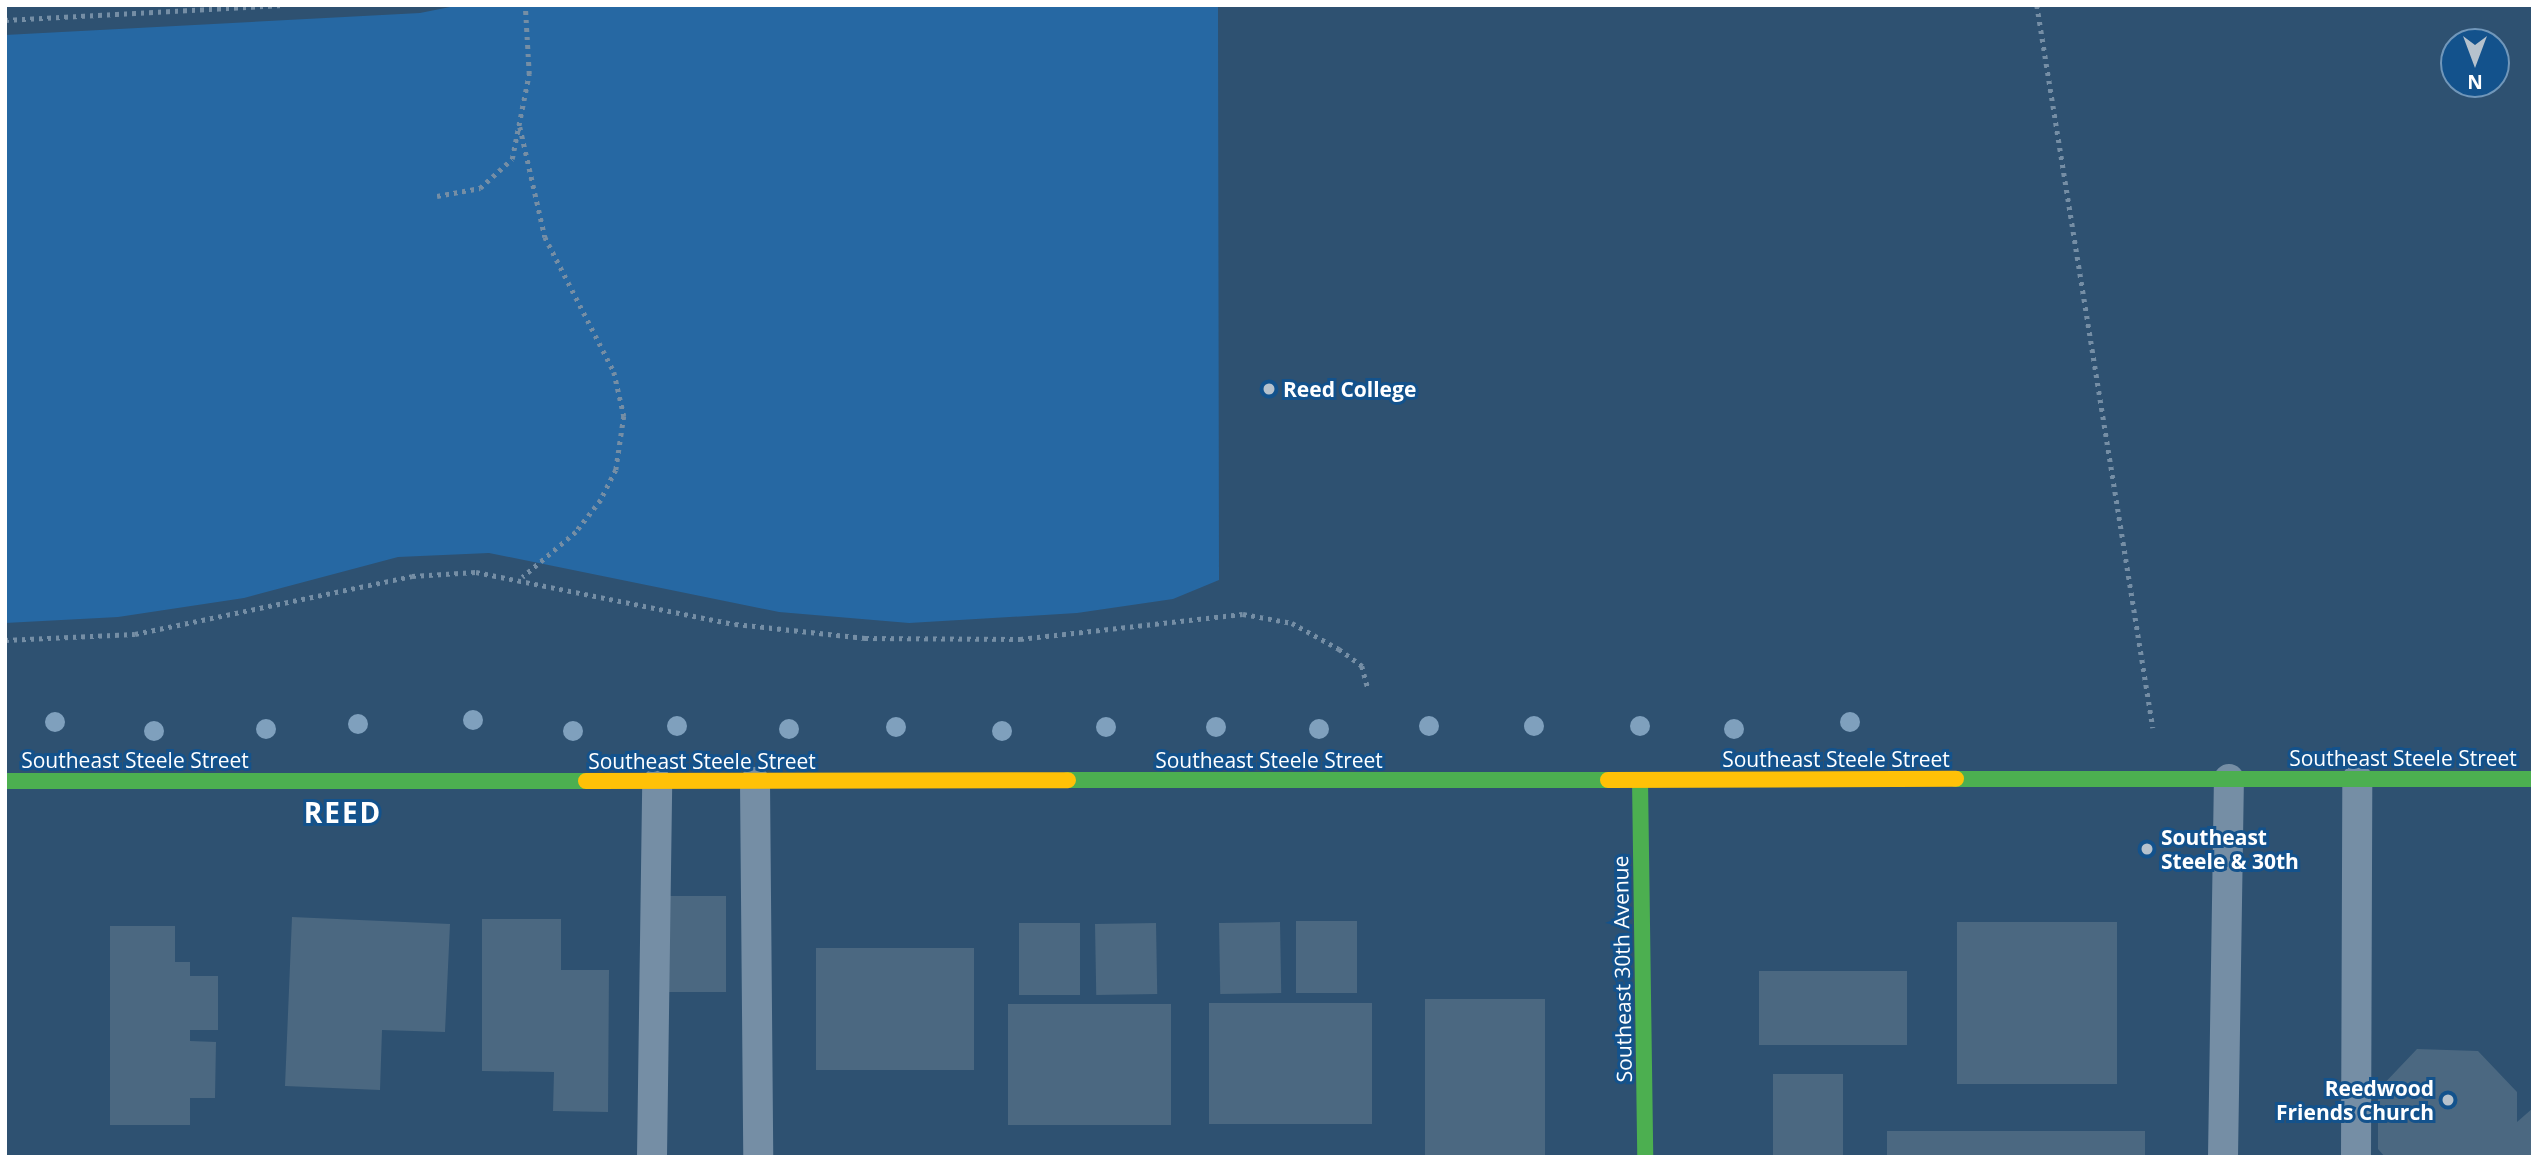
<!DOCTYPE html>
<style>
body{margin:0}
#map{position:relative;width:2538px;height:1162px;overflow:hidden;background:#2e5171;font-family:"Open Sans",sans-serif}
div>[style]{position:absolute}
.green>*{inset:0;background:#2668a3}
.building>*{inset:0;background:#4b6881;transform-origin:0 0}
.path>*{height:4.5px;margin-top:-2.25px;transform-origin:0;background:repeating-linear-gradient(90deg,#758ea5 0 3.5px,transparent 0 8.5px)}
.lane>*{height:30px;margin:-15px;padding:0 15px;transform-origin:15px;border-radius:15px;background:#758ea5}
.fast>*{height:16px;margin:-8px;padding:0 8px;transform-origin:8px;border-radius:8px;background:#4caf50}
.slow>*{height:16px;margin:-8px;padding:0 8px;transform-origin:8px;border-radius:8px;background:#ffc107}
.trees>*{width:20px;height:20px;margin:-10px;border-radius:50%;background:#7fa0bd}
.dots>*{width:19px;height:19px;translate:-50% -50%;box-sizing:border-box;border:4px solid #13528c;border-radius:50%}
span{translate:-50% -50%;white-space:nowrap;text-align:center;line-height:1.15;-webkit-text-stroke:6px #13528c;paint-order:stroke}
.poi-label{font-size:21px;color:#fff;font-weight:700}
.left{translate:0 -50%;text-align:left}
.right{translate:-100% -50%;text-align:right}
.street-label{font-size:21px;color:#fff}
.district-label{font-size:28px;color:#fff;font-weight:700;letter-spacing:2px}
.frame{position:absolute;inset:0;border:7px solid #fff;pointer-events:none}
.north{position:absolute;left:2440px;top:28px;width:70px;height:70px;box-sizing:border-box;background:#13528c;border:2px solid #7197ba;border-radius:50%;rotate:180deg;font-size:19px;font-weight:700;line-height:28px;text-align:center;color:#fff}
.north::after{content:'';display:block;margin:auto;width:24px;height:32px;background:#b6c2cd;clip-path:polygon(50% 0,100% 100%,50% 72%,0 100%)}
</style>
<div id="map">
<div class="green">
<div style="clip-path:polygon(460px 5px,1218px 5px,1219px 580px,1173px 599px,1077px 613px,909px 623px,779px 612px,489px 553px,398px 557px,244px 598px,118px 617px,5px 623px,5px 35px,420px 13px)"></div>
</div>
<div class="building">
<div style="left:669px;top:896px;width:57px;height:96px"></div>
<div style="clip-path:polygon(292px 917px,450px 924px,445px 1032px,382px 1030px,380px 1090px,285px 1086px)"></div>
<div style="clip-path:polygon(482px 919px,561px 919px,561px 970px,609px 970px,608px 1112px,553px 1111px,554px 1072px,482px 1071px)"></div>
<div style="left:1357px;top:921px;width:72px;height:61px;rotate:90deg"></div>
<div style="left:1280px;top:922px;width:71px;height:61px;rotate:89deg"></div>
<div style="left:1957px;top:922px;width:160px;height:162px"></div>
<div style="left:1080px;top:923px;width:72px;height:61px;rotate:90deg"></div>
<div style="left:1156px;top:923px;width:71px;height:61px;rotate:89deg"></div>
<div style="clip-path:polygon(110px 926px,175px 926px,175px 962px,190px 962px,190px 976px,218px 976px,218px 1030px,190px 1030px,190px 1041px,216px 1042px,215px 1098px,190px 1098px,190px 1125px,110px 1125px)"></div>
<div style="left:816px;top:948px;width:158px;height:122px"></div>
<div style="left:1759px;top:971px;width:148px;height:74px"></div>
<div style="left:1425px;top:999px;width:120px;height:158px"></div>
<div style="left:1209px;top:1003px;width:163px;height:121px"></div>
<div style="left:1008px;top:1004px;width:163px;height:121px"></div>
<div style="clip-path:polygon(2417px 1049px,2478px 1051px,2517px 1092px,2517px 1122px,2533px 1108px,2533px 1157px,2385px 1157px,2378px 1149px,2378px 1090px)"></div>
<div style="left:1773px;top:1074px;width:70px;height:83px"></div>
<div style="left:2145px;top:1131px;width:26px;height:258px;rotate:90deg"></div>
</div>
<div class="path">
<div style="left:2037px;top:5px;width:732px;rotate:80.88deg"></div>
<div style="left:5px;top:20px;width:279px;rotate:-3.1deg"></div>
<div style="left:520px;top:127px;width:113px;rotate:77.2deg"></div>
<div style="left:545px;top:237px;width:152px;rotate:62.9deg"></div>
<div style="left:614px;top:372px;width:45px;rotate:77.2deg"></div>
<div style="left:624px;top:416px;width:55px;rotate:98.4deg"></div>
<div style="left:616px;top:470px;width:34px;rotate:117deg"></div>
<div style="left:601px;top:500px;width:41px;rotate:128deg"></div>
<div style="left:576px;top:532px;width:70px;rotate:139.7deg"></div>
<div style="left:437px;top:196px;width:44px;rotate:-10.5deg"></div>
<div style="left:480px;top:188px;width:43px;rotate:-42.2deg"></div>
<div style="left:512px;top:159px;width:87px;rotate:-78.7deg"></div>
<div style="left:529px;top:74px;width:69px;rotate:-93.3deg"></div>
<div style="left:5px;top:640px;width:130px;rotate:-2.6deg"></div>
<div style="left:135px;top:634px;width:283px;rotate:-11.8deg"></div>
<div style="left:412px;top:576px;width:64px;rotate:-3.6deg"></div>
<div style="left:476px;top:572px;width:264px;rotate:11.4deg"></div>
<div style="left:735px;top:624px;width:131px;rotate:6.1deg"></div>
<div style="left:865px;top:638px;width:155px;rotate:0.4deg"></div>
<div style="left:1020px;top:639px;width:224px;rotate:-6.4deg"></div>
<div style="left:1243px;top:614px;width:50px;rotate:10.4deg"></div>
<div style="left:1292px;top:623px;width:54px;rotate:29deg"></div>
<div style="left:1339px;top:649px;width:29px;rotate:36deg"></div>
<div style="left:1362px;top:666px;width:23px;rotate:75deg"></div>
</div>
<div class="lane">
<div style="left:755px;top:782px;width:375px;rotate:89.5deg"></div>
<div style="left:652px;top:1157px;width:374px;rotate:-89.2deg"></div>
<div style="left:2223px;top:1157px;width:378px;rotate:-89.1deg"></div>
<div style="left:2356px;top:1157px;width:378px;rotate:-89.8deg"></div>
</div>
<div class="fast">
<div style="left:1956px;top:779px;width:577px"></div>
<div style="left:1068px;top:780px;width:540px"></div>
<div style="left:1640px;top:780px;width:377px;rotate:89.2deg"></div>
<div style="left:5px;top:781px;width:581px"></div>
</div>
<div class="slow">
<div style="left:1608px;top:780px;width:348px;rotate:-0.2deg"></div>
<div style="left:586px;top:781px;width:482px;rotate:-0.1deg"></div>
</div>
<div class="trees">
<div style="left:473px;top:720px"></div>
<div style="left:55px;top:722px"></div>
<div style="left:1850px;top:722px"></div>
<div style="left:358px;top:724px"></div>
<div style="left:677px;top:726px"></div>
<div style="left:1429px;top:726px"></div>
<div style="left:1534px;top:726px"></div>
<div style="left:1640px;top:726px"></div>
<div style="left:896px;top:727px"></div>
<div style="left:1106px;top:727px"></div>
<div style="left:1216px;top:727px"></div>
<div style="left:266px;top:729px"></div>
<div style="left:789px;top:729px"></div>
<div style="left:1319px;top:729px"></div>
<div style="left:1734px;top:729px"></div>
<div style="left:154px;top:731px"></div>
<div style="left:573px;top:731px"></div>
<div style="left:1002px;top:731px"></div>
</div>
<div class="dots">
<div style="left:1269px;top:389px;background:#b6c2cd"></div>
<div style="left:2147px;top:849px;background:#b6c2cd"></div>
<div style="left:2448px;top:1100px;background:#b6c2cd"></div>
</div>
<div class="poi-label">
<span class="left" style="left:1283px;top:389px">Reed College</span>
<span class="left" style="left:2161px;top:849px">Southeast<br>Steele &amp; 30th</span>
<span class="right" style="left:2434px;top:1100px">Reedwood<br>Friends Church</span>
</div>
<div class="street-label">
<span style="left:2403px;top:758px">Southeast Steele Street</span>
<span style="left:1836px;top:759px">Southeast Steele Street</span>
<span style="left:135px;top:760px">Southeast Steele Street</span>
<span style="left:1269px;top:760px">Southeast Steele Street</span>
<span style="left:702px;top:761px">Southeast Steele Street</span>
<span style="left:1622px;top:969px;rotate:-91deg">Southeast 30th Avenue</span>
</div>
<div class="district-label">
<span style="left:343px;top:812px">REED</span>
</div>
<div class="frame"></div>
<div class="north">N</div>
</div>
